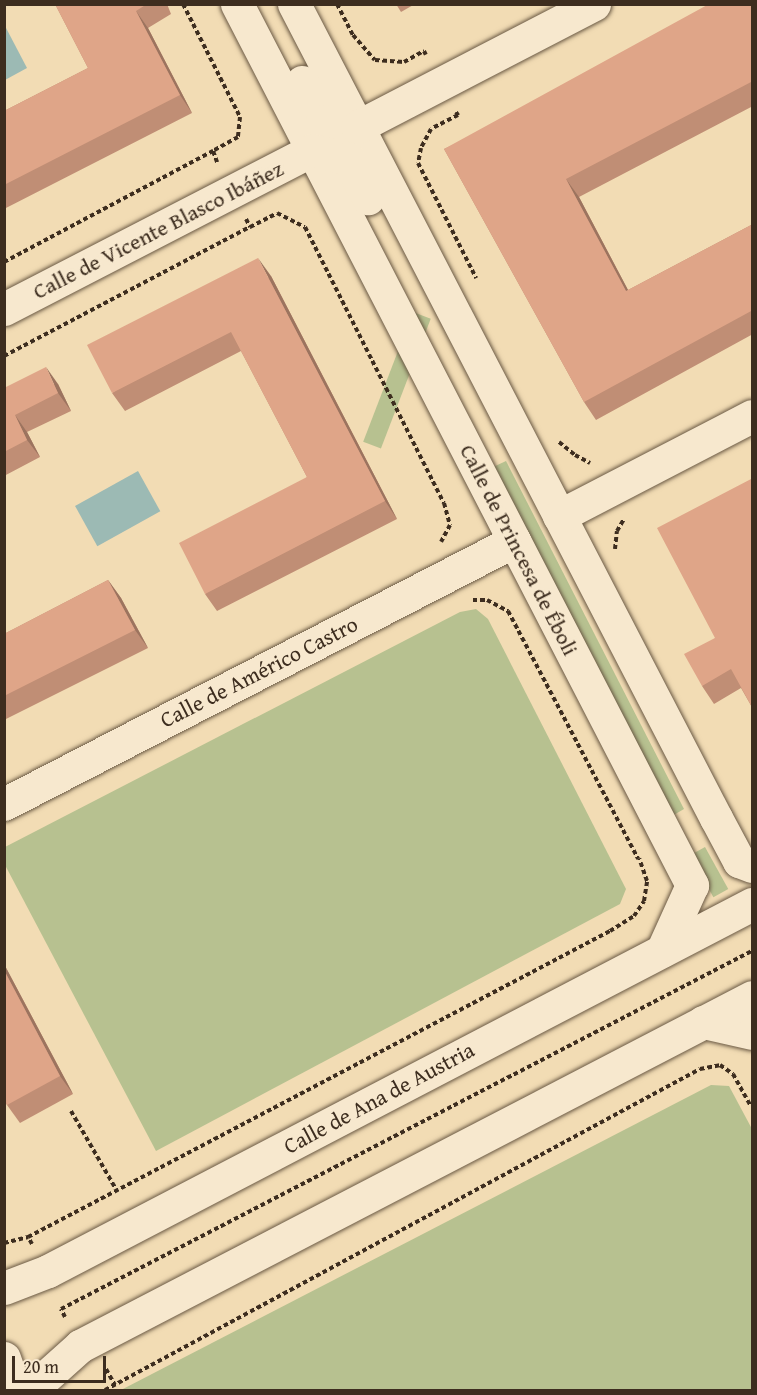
<!DOCTYPE html>
<meta charset="utf-8">
<style>
body{margin:0}
#map{position:relative;width:757px;height:1395px;overflow:hidden;background:#f2dcb4;font-family:"Gentium Book Plus",serif}
div>[style]{position:absolute}
.green>*{inset:0;background:#b7c190;transform-origin:0 0}
.water>*{inset:0;background:#9cbab4;transform-origin:0 0}
.path>*{height:4px;margin-top:-2px;transform-origin:0;background:repeating-linear-gradient(90deg,#3d2d1f 0 4.5px,transparent 0 7.5px)}
.roads{filter:drop-shadow(0 0 2px #6a5944) drop-shadow(0 0 2px #6a5944)}
.minor>*{height:33px;margin:-16.5px;padding:0 16.5px;transform-origin:16.5px;border-radius:16.5px;background:#f7e8ce}
.wall>*{inset:0;background:#c08e75}
.shaded-wall>*{inset:0;background:#9c745f}
.building>*{inset:0;background:#dfa588}
span{translate:-50% -50%;white-space:nowrap;text-align:center;line-height:1.15;-webkit-text-stroke:5px #f7e8ce;paint-order:stroke}
.street-label{font-size:22px;color:#3d2d1f}
.frame{position:absolute;inset:0;border:6px solid #3d2d1f;pointer-events:none}
.scale{position:absolute;left:12px;top:1356px;width:94px;height:27px;box-sizing:border-box;border:3px solid #3d2d1f;border-top:0;padding-left:8px;font-size:18px;line-height:21px;white-space:nowrap;color:#3d2d1f;-webkit-text-stroke:4px #f7e8ce;paint-order:stroke}
</style>
<div id="map">
<div class="green">
<div style="left:413px;top:312px;width:19px;height:139px;rotate:21deg"></div>
<div style="clip-path:polygon(506px 461px,684px 809px,672px 816px,491px 468px)"></div>
<div style="clip-path:polygon(476px 609px,488px 619px,626px 889px,620px 904px,156px 1151px,5px 865px,5px 847px,460px 612px)"></div>
<div style="left:705px;top:847px;width:48px;height:17px;rotate:61deg"></div>
<div style="clip-path:polygon(711px 1085px,729px 1086px,752px 1129px,752px 1390px,121px 1390px)"></div>
</div>
<div class="water">
<div style="clip-path:polygon(5px 26px,27px 68px,5px 80px,4px 80px)"></div>
<div style="left:138px;top:471px;width:46px;height:72px;rotate:61deg"></div>
</div>
<div class="path">
<div style="left:183px;top:4px;width:127px;rotate:63.2deg"></div>
<div style="left:240px;top:117px;width:20px;rotate:96deg"></div>
<div style="left:238px;top:137px;width:29px;rotate:151deg"></div>
<div style="left:213px;top:151px;width:12px;rotate:70deg"></div>
<div style="left:337px;top:4px;width:35px;rotate:63deg"></div>
<div style="left:353px;top:35px;width:33px;rotate:49deg"></div>
<div style="left:375px;top:60px;width:29px;rotate:4deg"></div>
<div style="left:404px;top:62px;width:23px;rotate:-29deg"></div>
<div style="left:424px;top:51px;width:4px;rotate:63deg"></div>
<div style="left:456px;top:112px;width:4px;rotate:56deg"></div>
<div style="left:458px;top:115px;width:30px;rotate:153deg"></div>
<div style="left:431px;top:129px;width:21px;rotate:118deg"></div>
<div style="left:421px;top:148px;width:15px;rotate:101deg"></div>
<div style="left:418px;top:163px;width:129px;rotate:63.2deg"></div>
<div style="left:246px;top:219px;width:9px;rotate:63deg"></div>
<div style="left:250px;top:227px;width:30px;rotate:-27deg"></div>
<div style="left:277px;top:213px;width:31px;rotate:27deg"></div>
<div style="left:305px;top:227px;width:309px;rotate:63.3deg"></div>
<div style="left:444px;top:503px;width:23px;rotate:75deg"></div>
<div style="left:450px;top:525px;width:19px;rotate:118deg"></div>
<div style="left:4px;top:262px;width:237px;rotate:-28deg"></div>
<div style="left:4px;top:356px;width:278px;rotate:-27.7deg"></div>
<div style="left:559px;top:442px;width:21px;rotate:39deg"></div>
<div style="left:575px;top:455px;width:17px;rotate:28deg"></div>
<div style="left:615px;top:549px;width:18px;rotate:-84deg"></div>
<div style="left:617px;top:531px;width:14px;rotate:-60deg"></div>
<div style="left:473px;top:600px;width:14px"></div>
<div style="left:487px;top:600px;width:24px;rotate:28deg"></div>
<div style="left:508px;top:611px;width:280px;rotate:62.3deg"></div>
<div style="left:71px;top:1111px;width:92px;rotate:60.1deg"></div>
<div style="left:4px;top:1243px;width:25px;rotate:-14deg"></div>
<div style="left:32px;top:1244px;width:8px;rotate:-120deg"></div>
<div style="left:28px;top:1237px;width:658px;rotate:-27.73deg"></div>
<div style="left:610px;top:931px;width:28px;rotate:-32deg"></div>
<div style="left:634px;top:916px;width:18px;rotate:-56deg"></div>
<div style="left:644px;top:901px;width:20px;rotate:-81deg"></div>
<div style="left:647px;top:881px;width:24px;rotate:-109deg"></div>
<div style="left:65px;top:1317px;width:9px;rotate:-117deg"></div>
<div style="left:61px;top:1309px;width:778px;rotate:-27.39deg"></div>
<div style="left:106px;top:1369px;width:18px;rotate:61deg"></div>
<div style="left:105px;top:1390px;width:676px;rotate:-28.35deg"></div>
<div style="left:700px;top:1069px;width:20px;rotate:-11deg"></div>
<div style="left:720px;top:1065px;width:16px;rotate:35deg"></div>
<div style="left:733px;top:1074px;width:37px;rotate:61deg"></div>
</div>
<div class="roads">
<div class="minor">
<div style="left:237px;top:4px;width:992px;rotate:62.69deg"></div>
<div style="left:692px;top:885px;width:72px;rotate:114.4deg"></div>
<div style="left:294px;top:4px;width:917px;rotate:62.6deg"></div>
<div style="left:716px;top:818px;width:49px;rotate:61.9deg"></div>
<div style="left:739px;top:861px;width:14px;rotate:21deg"></div>
<div style="left:302px;top:82px;width:44px;rotate:62.9deg"></div>
<div style="left:322px;top:121px;width:36px;rotate:10deg"></div>
<div style="left:357px;top:127px;width:267px;rotate:-27.4deg"></div>
<div style="left:4px;top:309px;width:347px;rotate:-27.3deg"></div>
<div style="left:312px;top:150px;width:37px;rotate:13deg"></div>
<div style="left:348px;top:158px;width:45px;rotate:63.4deg"></div>
<div style="left:559px;top:516px;width:217px;rotate:-27.4deg"></div>
<div style="left:4px;top:804px;width:574px;rotate:-27.28deg"></div>
<div style="left:703px;top:1022px;width:50px;rotate:12.7deg"></div>
<div style="left:4px;top:1288px;width:47px;rotate:-21.1deg"></div>
<div style="left:48px;top:1271px;width:794px;rotate:-27.53deg"></div>
<div style="left:4px;top:1358px;width:34px;rotate:71deg"></div>
<div style="left:31px;top:1390px;width:66px;rotate:-41.9deg"></div>
<div style="left:80px;top:1346px;width:757px;rotate:-27.44deg"></div>
</div>
</div>
<div class="wall">
<div style="clip-path:polygon(55px 4px,167px 4px,171px 14px,148px 28px,192px 113px,4px 209px,4px 111px,88px 68px)"></div>
<div style="clip-path:polygon(396px 4px,415px 4px,401px 12px)"></div>
<div style="clip-path:polygon(753px 4px,753px 106px,579px 197px,628px 290px,753px 224px,753px 334px,596px 420px,584px 402px,444px 149px)"></div>
<div style="clip-path:polygon(271px 276px,397px 519px,217px 611px,205px 594px,307px 477px,241px 351px,125px 411px,112px 393px)"></div>
<div style="clip-path:polygon(58px 384px,71px 411px,27px 432px,40px 457px,4px 476px,4px 388px)"></div>
<div style="clip-path:polygon(753px 478px,753px 709px,741px 688px,714px 704px,702px 686px,715px 638px)"></div>
<div style="clip-path:polygon(108px 580px,121px 598px,148px 648px,4px 720px,4px 634px)"></div>
<div style="clip-path:polygon(4px 964px,73px 1094px,20px 1123px,7px 1105px,4px 1099px)"></div>
</div>
<div class="shaded-wall">
<div style="clip-path:polygon(136px 11px,148px 28px,192px 113px,180px 95px)"></div>
<div style="clip-path:polygon(566px 179px,579px 197px,638px 309px,626px 291px)"></div>
<div style="clip-path:polygon(258px 258px,271px 276px,397px 519px,385px 501px)"></div>
<div style="clip-path:polygon(46px 367px,58px 384px,71px 411px,58px 393px)"></div>
<div style="clip-path:polygon(15px 415px,27px 432px,40px 457px,27px 440px)"></div>
<div style="clip-path:polygon(108px 580px,121px 598px,148px 648px,135px 630px)"></div>
<div style="clip-path:polygon(4px 964px,73px 1094px,60px 1076px,4px 970px)"></div>
</div>
<div class="building">
<div style="clip-path:polygon(55px 4px,147px 4px,136px 11px,180px 95px,4px 185px,4px 111px,88px 68px)"></div>
<div style="clip-path:polygon(709px 4px,753px 4px,753px 81px,566px 179px,626px 291px,753px 224px,753px 310px,584px 402px,444px 149px)"></div>
<div style="clip-path:polygon(258px 258px,385px 501px,205px 594px,179px 543px,307px 477px,231px 332px,112px 393px,87px 345px)"></div>
<div style="clip-path:polygon(46px 367px,58px 393px,15px 415px,27px 440px,4px 452px,4px 388px)"></div>
<div style="clip-path:polygon(753px 478px,753px 564px,752px 564px,753px 566px,753px 709px,731px 669px,702px 686px,684px 654px,715px 638px,657px 528px)"></div>
<div style="clip-path:polygon(108px 580px,135px 630px,4px 696px,4px 634px)"></div>
<div style="clip-path:polygon(4px 970px,60px 1076px,7px 1105px,4px 1099px)"></div>
</div>
<div class="street-label">
<span style="left:158px;top:230px;rotate:-27deg">Calle de Vicente Blasco Ibáñez</span>
<span style="left:519px;top:550px;rotate:63deg">Calle de Princesa de Éboli</span>
<span style="left:259px;top:672px;rotate:-27deg">Calle de Américo Castro</span>
<span style="left:379px;top:1098px;rotate:-28deg">Calle de Ana de Austria</span>
</div>
<div class="frame"></div>
<div class="scale">20 m</div>
</div>
